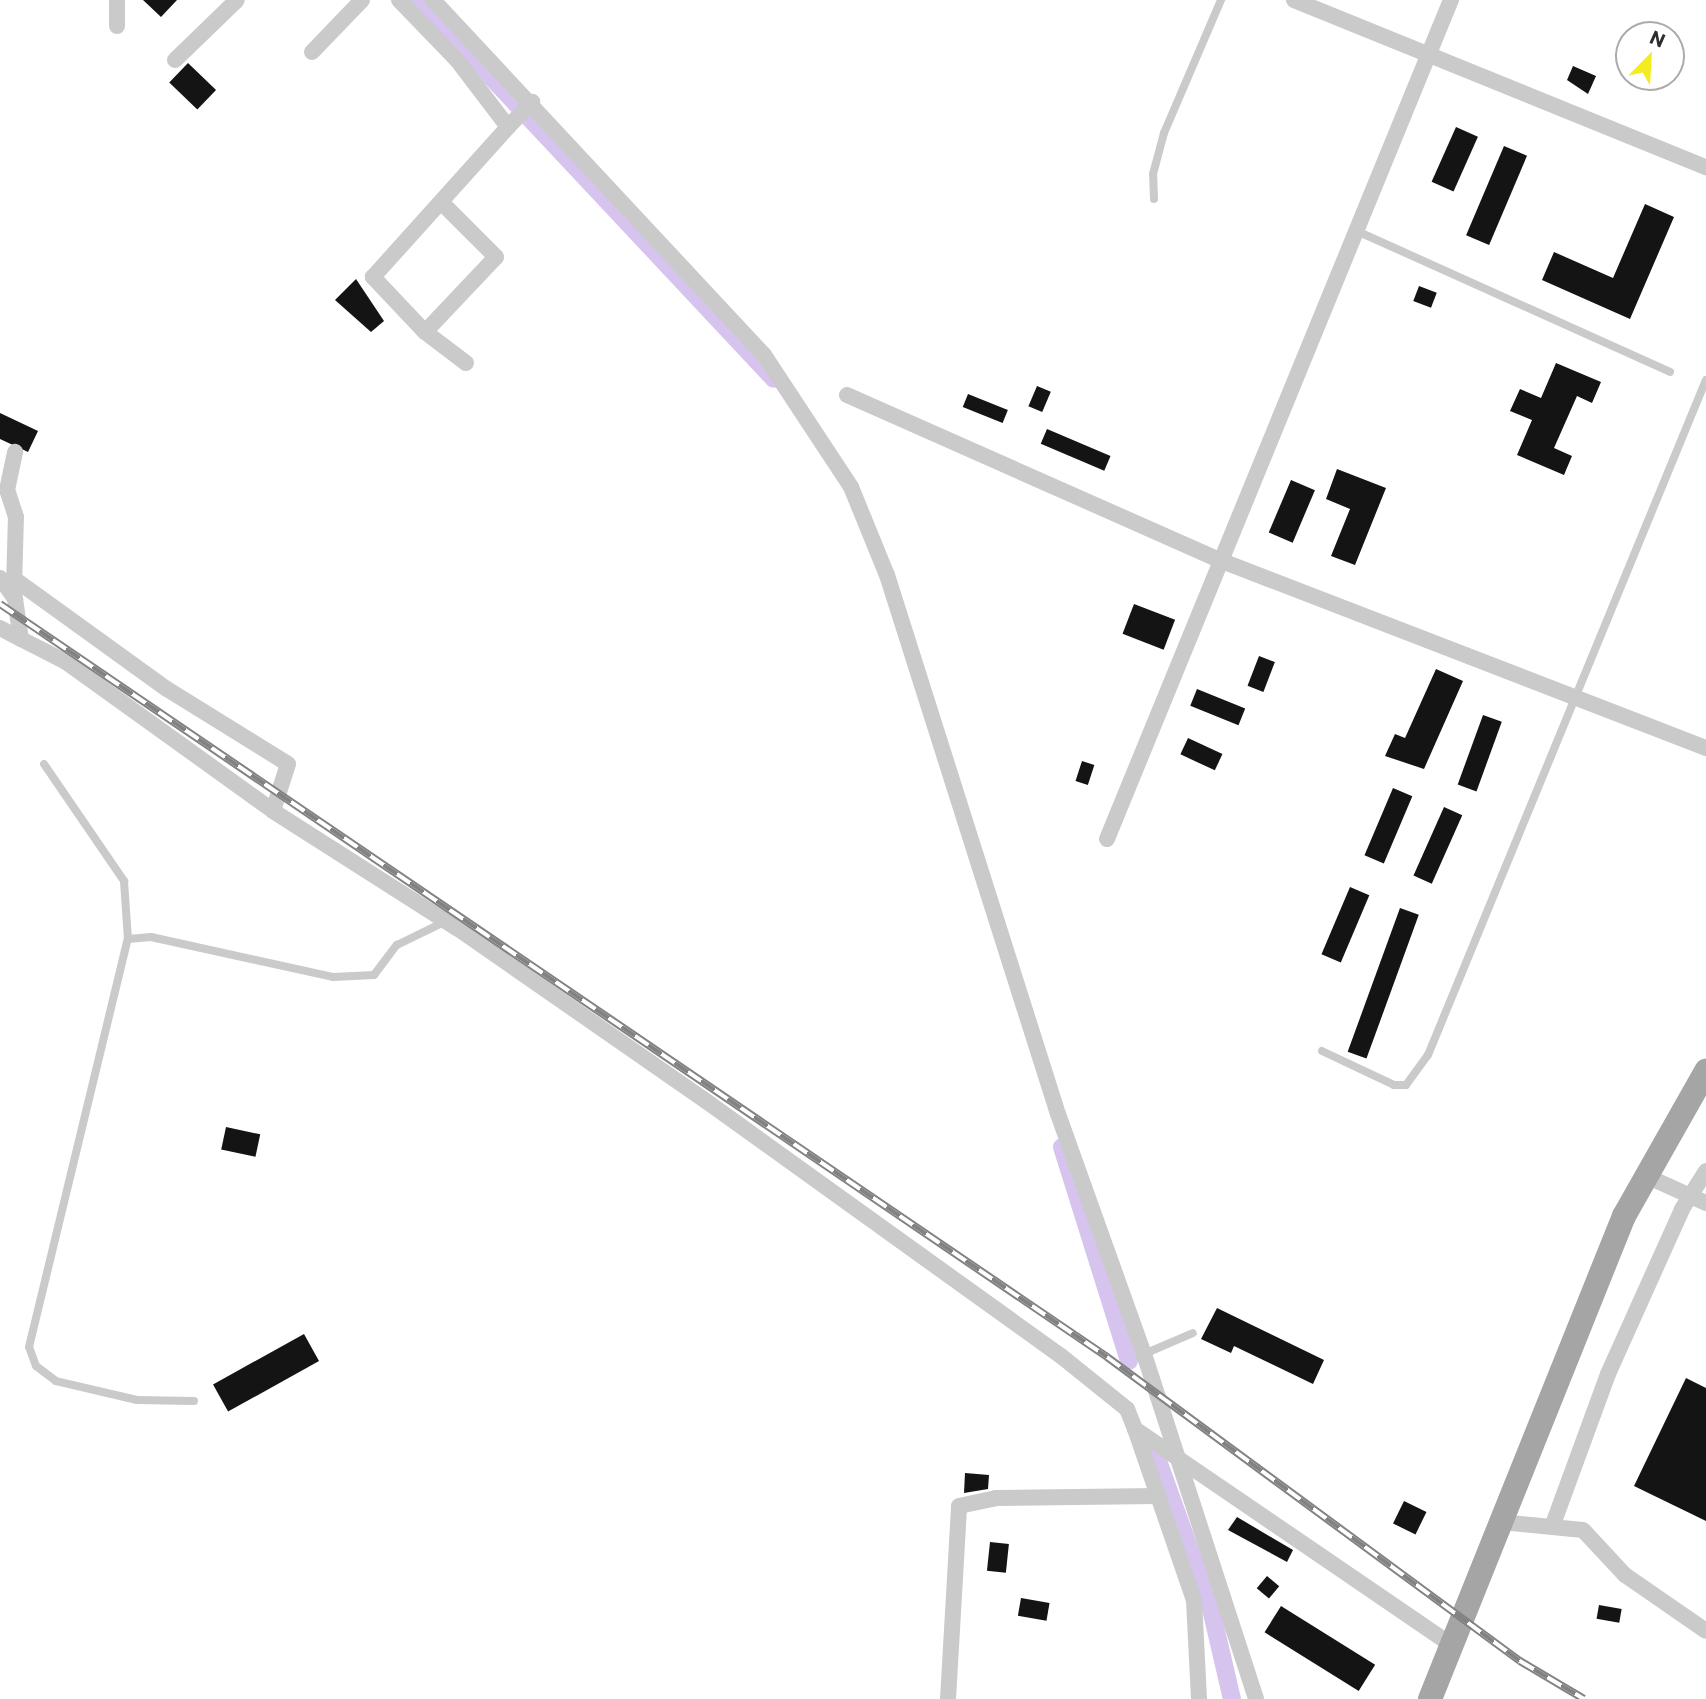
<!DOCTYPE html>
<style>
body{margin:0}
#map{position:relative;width:1706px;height:1699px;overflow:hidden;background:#fff;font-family:Commissioner,sans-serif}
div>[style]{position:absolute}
.canal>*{height:18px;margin:-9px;padding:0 9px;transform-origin:9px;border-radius:9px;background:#d6c4ee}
.building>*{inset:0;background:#141414;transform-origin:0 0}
.lane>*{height:8px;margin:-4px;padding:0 4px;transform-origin:4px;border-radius:4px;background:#cacaca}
.street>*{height:16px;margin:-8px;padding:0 8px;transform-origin:8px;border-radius:8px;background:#cacaca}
.primary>*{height:24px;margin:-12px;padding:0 12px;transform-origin:12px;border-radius:12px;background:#a5a5a5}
.rail>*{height:8px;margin-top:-4px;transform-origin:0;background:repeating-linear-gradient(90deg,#fff 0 16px,#828282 0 32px);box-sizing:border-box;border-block:2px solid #828282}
span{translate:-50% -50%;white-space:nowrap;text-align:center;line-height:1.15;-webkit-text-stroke:7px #fff;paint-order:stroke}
.north{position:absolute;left:1615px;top:21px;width:70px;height:70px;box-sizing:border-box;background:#fff;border:2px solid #ababab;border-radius:50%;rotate:24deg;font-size:19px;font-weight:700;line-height:28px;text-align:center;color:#2d2d2d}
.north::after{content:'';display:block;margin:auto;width:24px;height:32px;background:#f5ec1f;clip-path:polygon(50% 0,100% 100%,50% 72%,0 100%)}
</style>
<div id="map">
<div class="canal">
<div style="left:419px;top:0;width:519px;rotate:46.87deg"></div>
<div style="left:1062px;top:1147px;width:224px;rotate:72.6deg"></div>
<div style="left:1156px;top:1455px;width:164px;rotate:70.3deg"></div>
<div style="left:1211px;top:1609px;width:92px;rotate:76.9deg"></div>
</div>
<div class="building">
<div style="clip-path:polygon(143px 0,177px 0,161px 17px)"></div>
<div style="left:188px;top:63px;width:39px;height:27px;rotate:44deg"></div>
<div style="clip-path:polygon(1573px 66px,1596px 76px,1588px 94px,1567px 80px)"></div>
<div style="left:1456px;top:127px;width:24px;height:60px;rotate:24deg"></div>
<div style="left:1504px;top:146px;width:25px;height:97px;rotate:23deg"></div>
<div style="clip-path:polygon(1645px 204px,1674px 217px,1630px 319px,1542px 280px,1554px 252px,1613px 278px)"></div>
<div style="clip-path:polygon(356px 279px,384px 321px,371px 332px,335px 300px)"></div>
<div style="left:1419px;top:286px;width:19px;height:16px;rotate:21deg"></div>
<div style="clip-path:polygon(1556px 363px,1601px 382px,1592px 403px,1577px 396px,1554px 448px,1572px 456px,1564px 475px,1517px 455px,1532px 420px,1510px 411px,1520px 389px,1541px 398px)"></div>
<div style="left:1037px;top:386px;width:15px;height:22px;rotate:23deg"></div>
<div style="left:968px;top:394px;width:43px;height:14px;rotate:22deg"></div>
<div style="clip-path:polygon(0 413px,38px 431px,28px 452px,0 439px)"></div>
<div style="left:1047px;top:429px;width:69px;height:16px;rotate:23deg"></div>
<div style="clip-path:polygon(1337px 469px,1386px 488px,1355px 565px,1331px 556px,1350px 509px,1326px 499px)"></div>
<div style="left:1291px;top:480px;width:26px;height:57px;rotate:23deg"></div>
<div style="left:1134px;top:604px;width:44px;height:32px;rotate:21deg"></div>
<div style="left:1259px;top:656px;width:17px;height:32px;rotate:21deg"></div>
<div style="clip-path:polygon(1436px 669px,1463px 681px,1424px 769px,1385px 756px,1395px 734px,1405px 738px)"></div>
<div style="left:1197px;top:689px;width:52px;height:18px;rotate:22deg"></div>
<div style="left:1483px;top:715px;width:20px;height:74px;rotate:20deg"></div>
<div style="left:1188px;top:738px;width:38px;height:18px;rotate:25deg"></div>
<div style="left:1082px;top:761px;width:13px;height:21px;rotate:18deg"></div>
<div style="left:1393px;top:788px;width:21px;height:73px;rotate:23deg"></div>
<div style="left:1444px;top:807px;width:20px;height:75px;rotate:24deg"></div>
<div style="left:1350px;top:887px;width:21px;height:73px;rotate:23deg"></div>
<div style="left:1400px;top:908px;width:20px;height:153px;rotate:20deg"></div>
<div style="left:226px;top:1127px;width:35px;height:23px;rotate:12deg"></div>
<div style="clip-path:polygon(1217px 1308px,1324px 1360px,1313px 1384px,1234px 1346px,1231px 1353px,1201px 1339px)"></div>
<div style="left:304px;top:1334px;width:31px;height:104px;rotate:61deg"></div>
<div style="clip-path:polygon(1686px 1378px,1706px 1388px,1706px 1521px,1634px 1486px)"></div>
<div style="clip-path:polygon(965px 1473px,989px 1475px,988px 1489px,964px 1493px)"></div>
<div style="left:1404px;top:1501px;width:25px;height:25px;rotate:26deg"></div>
<div style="clip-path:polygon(1237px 1517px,1293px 1550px,1287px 1562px,1228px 1530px)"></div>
<div style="left:990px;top:1542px;width:19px;height:29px;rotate:6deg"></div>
<div style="left:1267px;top:1576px;width:16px;height:16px;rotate:40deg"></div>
<div style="left:1021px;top:1598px;width:29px;height:18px;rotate:10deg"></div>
<div style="left:1599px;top:1605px;width:23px;height:14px;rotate:10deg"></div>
<div style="left:1281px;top:1606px;width:111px;height:31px;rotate:32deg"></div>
</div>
<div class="lane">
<div style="left:1154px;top:199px;width:25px;rotate:-92deg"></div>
<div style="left:1153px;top:174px;width:42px;rotate:-75deg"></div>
<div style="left:1164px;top:133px;width:145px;rotate:-66.8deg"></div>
<div style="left:1359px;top:232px;width:341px;rotate:24.2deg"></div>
<div style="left:44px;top:764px;width:142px;rotate:55.6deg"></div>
<div style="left:124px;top:881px;width:58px;rotate:86.1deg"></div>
<div style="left:1322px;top:1051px;width:80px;rotate:25.3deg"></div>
<div style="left:1394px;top:1085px;width:12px"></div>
<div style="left:1406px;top:1085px;width:37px;rotate:-54deg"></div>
<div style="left:1428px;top:1055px;width:730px;rotate:-67.62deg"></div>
<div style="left:1144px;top:1354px;width:53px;rotate:-23.2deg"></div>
<div style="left:194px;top:1401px;width:57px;rotate:-179deg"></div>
<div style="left:137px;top:1400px;width:83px;rotate:-166.8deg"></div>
<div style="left:56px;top:1381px;width:25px;rotate:-143deg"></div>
<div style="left:36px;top:1366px;width:20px;rotate:-110deg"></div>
<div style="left:29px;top:1347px;width:420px;rotate:-76.4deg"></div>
<div style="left:128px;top:939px;width:23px;rotate:-5deg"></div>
<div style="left:151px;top:937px;width:186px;rotate:12.4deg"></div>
<div style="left:333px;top:977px;width:41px;rotate:-2.8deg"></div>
<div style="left:374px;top:975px;width:38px;rotate:-53deg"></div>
<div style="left:397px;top:945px;width:55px;rotate:-26.1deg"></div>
</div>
<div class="street">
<div style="left:399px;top:0;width:83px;rotate:46deg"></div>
<div style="left:457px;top:60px;width:84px;rotate:52.7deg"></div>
<div style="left:508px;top:127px;width:35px;rotate:-46deg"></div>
<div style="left:433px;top:0;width:485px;rotate:47deg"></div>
<div style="left:764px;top:355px;width:158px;rotate:56.6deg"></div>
<div style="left:851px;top:487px;width:95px;rotate:67.8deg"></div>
<div style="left:887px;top:575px;width:565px;rotate:72.4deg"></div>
<div style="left:1058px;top:1114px;width:255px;rotate:70.3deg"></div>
<div style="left:1144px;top:1354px;width:363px;rotate:72deg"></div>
<div style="left:1294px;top:0;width:445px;rotate:22.1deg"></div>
<div style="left:117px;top:26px;width:26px;rotate:-90deg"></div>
<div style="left:312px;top:52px;width:72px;rotate:-46.1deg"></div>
<div style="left:175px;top:60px;width:86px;rotate:-44.1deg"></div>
<div style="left:425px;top:332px;width:103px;rotate:-46.6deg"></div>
<div style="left:496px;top:257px;width:76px;rotate:-135deg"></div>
<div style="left:466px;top:363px;width:51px;rotate:-142.9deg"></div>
<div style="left:425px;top:332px;width:76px;rotate:-133.4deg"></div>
<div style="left:373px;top:277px;width:202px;rotate:-48deg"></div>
<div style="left:847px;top:395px;width:410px;rotate:23.9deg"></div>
<div style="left:1222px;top:561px;width:519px;rotate:21.12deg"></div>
<div style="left:0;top:578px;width:26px;rotate:54deg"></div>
<div style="left:15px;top:599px;width:40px;rotate:81.5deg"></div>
<div style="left:21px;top:639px;width:51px;rotate:27.1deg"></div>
<div style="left:66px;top:662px;width:255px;rotate:35.7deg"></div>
<div style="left:273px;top:811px;width:218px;rotate:32.5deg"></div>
<div style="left:457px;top:928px;width:303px;rotate:34.8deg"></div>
<div style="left:706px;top:1101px;width:437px;rotate:35.7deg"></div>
<div style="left:1061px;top:1356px;width:85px;rotate:38.8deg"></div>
<div style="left:1127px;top:1409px;width:22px;rotate:68deg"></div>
<div style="left:1135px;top:1429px;width:386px;rotate:34.3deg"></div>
<div style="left:13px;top:578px;width:190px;rotate:35.8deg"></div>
<div style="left:167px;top:689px;width:142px;rotate:31.8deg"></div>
<div style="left:288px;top:764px;width:49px;rotate:107.7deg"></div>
<div style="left:14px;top:587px;width:70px;rotate:-88.4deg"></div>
<div style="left:16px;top:517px;width:28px;rotate:-108deg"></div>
<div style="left:7px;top:490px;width:39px;rotate:-78deg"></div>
<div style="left:0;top:628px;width:24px;rotate:28deg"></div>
<div style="left:1107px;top:839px;width:907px;rotate:-67.71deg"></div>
<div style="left:1644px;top:1175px;width:68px;rotate:24.3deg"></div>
<div style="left:1135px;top:1429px;width:181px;rotate:71deg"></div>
<div style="left:1194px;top:1600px;width:99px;rotate:87.1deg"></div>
<div style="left:1501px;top:1522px;width:82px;rotate:5.6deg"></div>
<div style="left:1583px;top:1530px;width:62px;rotate:47deg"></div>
<div style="left:1625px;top:1575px;width:98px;rotate:34.7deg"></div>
<div style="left:1552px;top:1527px;width:163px;rotate:-69.9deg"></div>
<div style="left:1608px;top:1374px;width:181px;rotate:-65.8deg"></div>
<div style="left:1682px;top:1209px;width:45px;rotate:-57.7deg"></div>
<div style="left:948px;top:1699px;width:193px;rotate:-86.7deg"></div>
<div style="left:959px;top:1506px;width:38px;rotate:-12deg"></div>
<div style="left:996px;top:1498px;width:162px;rotate:-0.7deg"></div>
</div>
<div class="primary">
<div style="left:1430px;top:1699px;width:521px;rotate:-68.12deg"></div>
<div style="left:1624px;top:1216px;width:167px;rotate:-60.5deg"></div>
</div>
<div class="rail">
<div style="left:0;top:604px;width:1339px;rotate:34.22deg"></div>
<div style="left:1107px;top:1357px;width:513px;rotate:36.36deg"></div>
<div style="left:1520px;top:1661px;width:74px;rotate:30.7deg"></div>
</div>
<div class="north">N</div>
</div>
